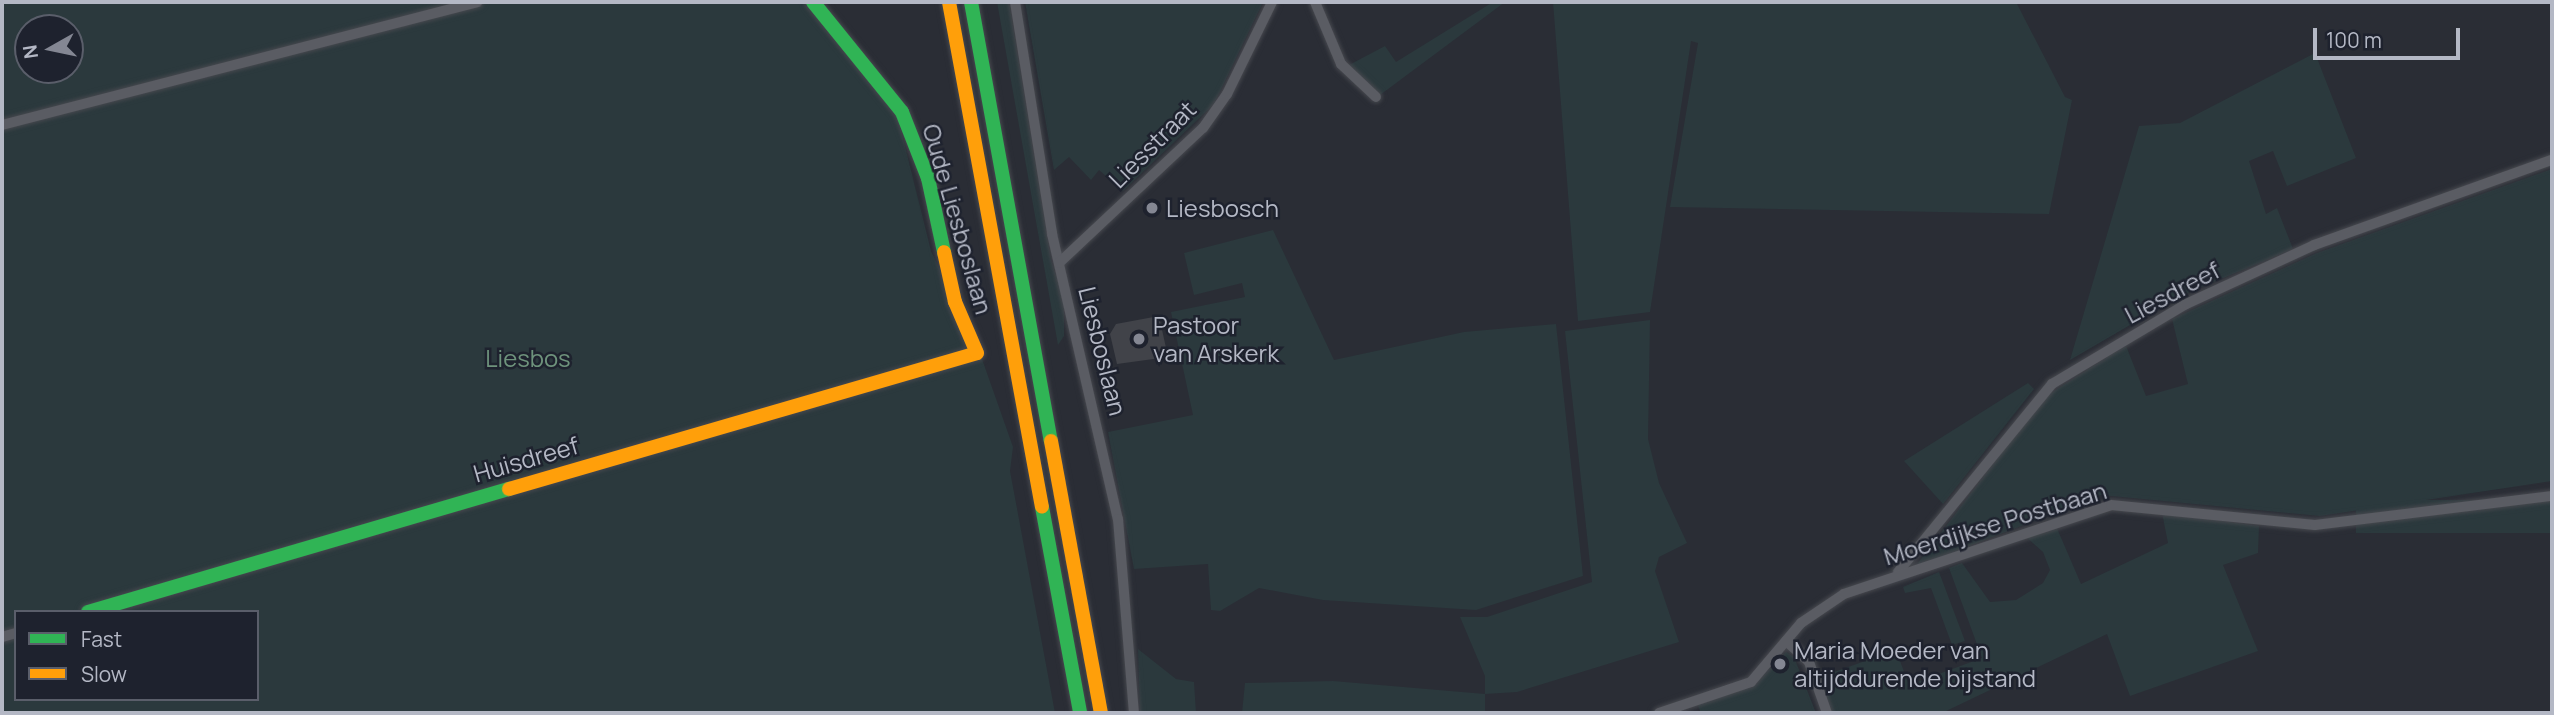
<!DOCTYPE html>
<style>
body{margin:0}
#map{position:relative;width:2554px;height:715px;overflow:hidden;background:#2a2d35;font-family:Manrope,sans-serif}
div>[style]{position:absolute}
.green>*{inset:0;background:#2b393d;transform-origin:0 0}
.building>*{inset:0;background:#414349}
.roads{filter:drop-shadow(0 0 2px #46484e) drop-shadow(0 0 2px #46484e)}
.street>*{height:10px;margin:-5px;padding:0 5px;transform-origin:5px;border-radius:5px;background:#5a5c63}
.fast>*{height:14px;margin:-7px;padding:0 7px;transform-origin:7px;border-radius:7px;background:#30b455}
.slow>*{height:14px;margin:-7px;padding:0 7px;transform-origin:7px;border-radius:7px;background:#ff9f0a}
.dots>*{width:19px;height:19px;translate:-50% -50%;box-sizing:border-box;border:4px solid #1e222e;border-radius:50%}
span{translate:-50% -50%;white-space:nowrap;text-align:center;line-height:1.15;-webkit-text-stroke:5px #1e222e;paint-order:stroke}
.street-label{font-size:24px;color:#b4b8c5}
.poi-label{font-size:24px;color:#b4b8c5}
.left{translate:0 -50%;text-align:left}
.park-label{font-size:24px;color:#6e937c}
.frame{position:absolute;inset:0;border:4px solid #b4b8c5;pointer-events:none}
.legend{position:absolute;left:14px;top:610px;width:245px;height:91px;box-sizing:border-box;background:#1e222e;border:2px solid #5a5e6a;margin:0;padding:9px 12px;list-style:none;font-size:21px;color:#b4b8c5}
.legend li{display:flex;align-items:center;gap:14px;height:35px}
.legend b{width:35px;border:2px solid #5a5e6a}
.north{position:absolute;left:14px;top:14px;width:70px;height:70px;box-sizing:border-box;background:#1e222e;border:2px solid #5a5e6a;border-radius:50%;rotate:261deg;font-size:19px;font-weight:700;line-height:28px;text-align:center;color:#b4b8c5}
.north::after{content:'';display:block;margin:auto;width:24px;height:32px;background:#848793;clip-path:polygon(50% 0,100% 100%,50% 72%,0 100%)}
.scale{position:absolute;left:2313px;top:28px;width:147px;height:32px;box-sizing:border-box;border:4px solid #b4b8c5;border-top:0;padding-left:9px;font-size:21px;line-height:24px;white-space:nowrap;color:#b4b8c5;-webkit-text-stroke:5px #1e222e;paint-order:stroke}
</style>
<div id="map">
<div class="green">
<div style="clip-path:polygon(evenodd,2px 2px,813px 2px,890px 86px,931px 251px,982px 359px,1013px 447px,1010px 471px,1055px 713px,2px 713px,2px 2px,28px 28px,70px 28px,70px 70px,28px 70px,28px 28px,2px 2px,16px 612px,257px 612px,257px 699px,16px 699px,16px 612px)"></div>
<div style="clip-path:polygon(997px 2px,1009px 2px,1051px 260px,1064px 299px,1064px 336px,1058px 345px)"></div>
<div style="clip-path:polygon(1025px 2px,1263px 2px,1214px 104px,1123px 191px,1099px 170px,1091px 180px,1069px 157px,1054px 170px)"></div>
<div style="clip-path:polygon(1493px 2px,1505px 2px,1380px 95px,1349px 65px,1385px 46px,1396px 62px)"></div>
<div style="clip-path:polygon(1553px 2px,2016px 2px,2065px 97px,2072px 100px,2049px 214px,1670px 207px,1698px 43px,1691px 41px,1650px 312px,1578px 321px)"></div>
<div style="clip-path:polygon(2315px 53px,2356px 158px,2287px 186px,2273px 151px,2249px 161px,2266px 214px,2277px 208px,2293px 249px,2180px 296px,2070px 360px,2139px 126px,2180px 123px)"></div>
<div style="clip-path:polygon(2552px 169px,2552px 481px,2320px 516px,2101px 495px,1915px 567px,2043px 398px,2112px 354px,2126px 346px,2146px 396px,2188px 384px,2172px 319px,2317px 253px)"></div>
<div style="clip-path:polygon(1273px 230px,1334px 360px,1464px 332px,1556px 324px,1583px 576px,1476px 610px,1323px 600px,1259px 588px,1220px 611px,1211px 610px,1208px 564px,1134px 569px,1108px 432px,1193px 415px,1171px 312px,1245px 297px,1242px 283px,1194px 295px,1184px 253px)"></div>
<div style="clip-path:polygon(1650px 320px,1648px 439px,1659px 483px,1687px 543px,1659px 557px,1655px 571px,1679px 642px,1517px 692px,1485px 694px,1485px 713px,1242px 713px,1245px 683px,1333px 681px,1485px 694px,1485px 676px,1460px 617px,1487px 617px,1592px 582px,1565px 331px)"></div>
<div style="clip-path:polygon(2028px 383px,2034px 389px,1943px 504px,1904px 461px)"></div>
<div style="left:2552px;top:500px;width:33px;height:196px;rotate:90deg"></div>
<div style="clip-path:polygon(2162px 513px,2259px 526px,2258px 553px,2223px 565px,2258px 651px,2130px 696px,2107px 634px,1942px 713px,1832px 713px,1820px 677px,1896px 650px,1909px 685px,1982px 658px,1949px 568px,1962px 563px,1990px 602px,2016px 600px,2043px 583px,2050px 570px,2043px 552px,2026px 537px,2056px 526px,2081px 584px,2168px 543px)"></div>
<div style="clip-path:polygon(1939px 572px,1965px 641px,1952px 645px,1931px 588px,1905px 593px,1903px 587px)"></div>
<div style="clip-path:polygon(1138px 649px,1176px 679px,1194px 682px,1196px 713px,1140px 713px)"></div>
<div style="clip-path:polygon(1786px 652px,1794px 657px,1816px 713px,1701px 713px,1697px 703px,1764px 675px)"></div>
</div>
<div class="building">
<div style="clip-path:polygon(1159px 316px,1168px 357px,1117px 364px,1110px 334px,1116px 324px)"></div>
</div>
<div class="roads">
<div class="street">
<div style="left:1015px;top:2px;width:235px;rotate:80.9deg"></div>
<div style="left:1052px;top:234px;width:293px;rotate:77deg"></div>
<div style="left:1118px;top:519px;width:195px;rotate:85.3deg"></div>
<div style="left:1315px;top:2px;width:67px;rotate:67.2deg"></div>
<div style="left:1341px;top:64px;width:48px;rotate:43.3deg"></div>
<div style="left:2px;top:125px;width:491px;rotate:-14.5deg"></div>
<div style="left:1059px;top:263px;width:197px;rotate:-43.2deg"></div>
<div style="left:1203px;top:128px;width:42px;rotate:-54.8deg"></div>
<div style="left:1227px;top:94px;width:102px;rotate:-63.9deg"></div>
<div style="left:1898px;top:572px;width:243px;rotate:-50.7deg"></div>
<div style="left:2052px;top:384px;width:156px;rotate:-30.8deg"></div>
<div style="left:2186px;top:304px;width:141px;rotate:-24.7deg"></div>
<div style="left:2314px;top:245px;width:253px;rotate:-19.7deg"></div>
<div style="left:2px;top:637px;width:15px;rotate:-16deg"></div>
<div style="left:1786px;top:641px;width:31px;rotate:42deg"></div>
<div style="left:1809px;top:662px;width:54px;rotate:70.6deg"></div>
<div style="left:1659px;top:713px;width:97px;rotate:-18.6deg"></div>
<div style="left:1751px;top:682px;width:77px;rotate:-49.7deg"></div>
<div style="left:1801px;top:623px;width:52px;rotate:-34deg"></div>
<div style="left:1844px;top:594px;width:281px;rotate:-18.4deg"></div>
<div style="left:2111px;top:505px;width:205px;rotate:5.6deg"></div>
<div style="left:2315px;top:525px;width:239px;rotate:-7deg"></div>
</div>
<div class="fast">
<div style="left:813px;top:2px;width:141px;rotate:51deg"></div>
<div style="left:902px;top:112px;width:71px;rotate:68.5deg"></div>
<div style="left:928px;top:178px;width:76px;rotate:77.8deg"></div>
<div style="left:971px;top:2px;width:446px;rotate:79.7deg"></div>
<div style="left:1042px;top:507px;width:209px;rotate:79.5deg"></div>
<div style="left:88px;top:612px;width:439px;rotate:-16.3deg"></div>
</div>
<div class="slow">
<div style="left:949px;top:2px;width:513px;rotate:79.57deg"></div>
<div style="left:1051px;top:441px;width:277px;rotate:79.6deg"></div>
<div style="left:509px;top:489px;width:487px;rotate:-16.2deg"></div>
<div style="left:977px;top:353px;width:56px;rotate:-113.3deg"></div>
<div style="left:955px;top:302px;width:51px;rotate:-102.4deg"></div>
</div>
</div>
<div class="dots">
<div style="left:1152px;top:208px;background:#848793"></div>
<div style="left:1139px;top:339px;background:#848793"></div>
<div style="left:1780px;top:664px;background:#848793"></div>
</div>
<div class="street-label">
<span style="left:1152px;top:144px;rotate:-45deg">Liesstraat</span>
<span style="left:958px;top:219px;rotate:74deg">Oude Liesboslaan</span>
<span style="left:2172px;top:292px;rotate:-28deg">Liesdreef</span>
<span style="left:1103px;top:351px;rotate:76deg">Liesboslaan</span>
<span style="left:526px;top:459px;rotate:-16deg">Huisdreef</span>
<span style="left:1995px;top:523px;rotate:-17deg">Moerdijkse Postbaan</span>
</div>
<div class="poi-label">
<span class="left" style="left:1166px;top:208px">Liesbosch</span>
<span class="left" style="left:1153px;top:339px">Pastoor<br>van Arskerk</span>
<span class="left" style="left:1794px;top:664px">Maria Moeder van<br>altijddurende bijstand</span>
</div>
<div class="park-label">
<span style="left:528px;top:358px">Liesbos</span>
</div>
<div class="frame"></div>
<ul class="legend">
<li><b style="height:9px;background:#30b455"></b>Fast</li>
<li><b style="height:9px;background:#ff9f0a"></b>Slow</li>
</ul>
<div class="north">N</div>
<div class="scale">100 m</div>
</div>
